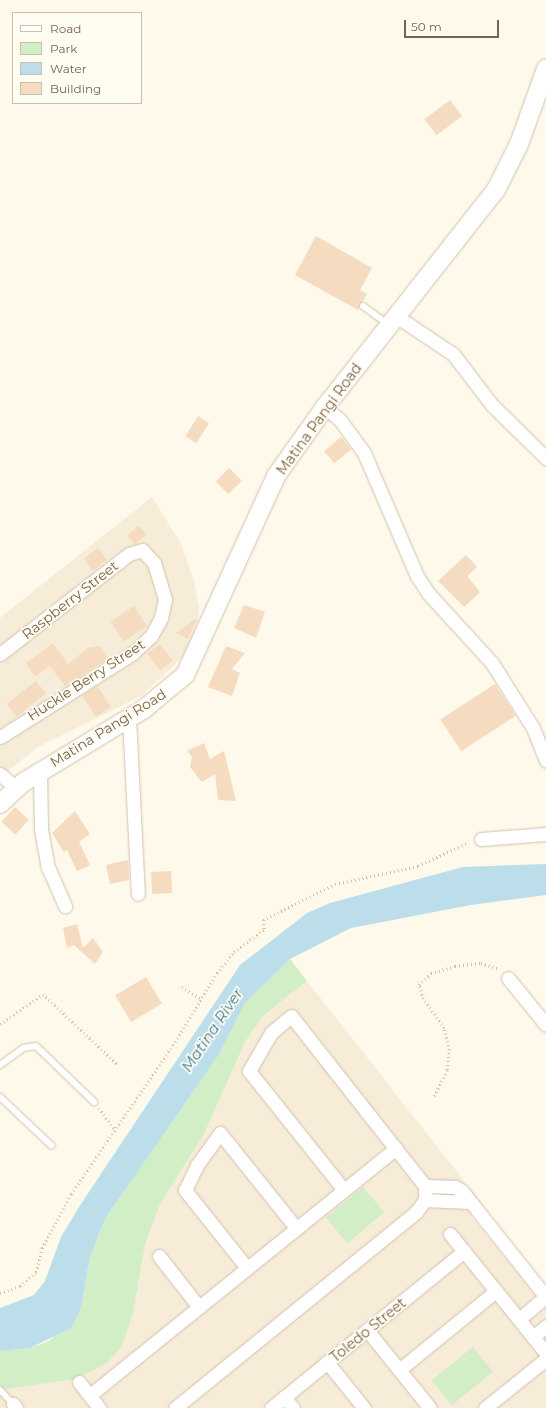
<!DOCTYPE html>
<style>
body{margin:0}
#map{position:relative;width:546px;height:1408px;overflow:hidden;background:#fef9ea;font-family:Montserrat,sans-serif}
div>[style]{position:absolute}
.residential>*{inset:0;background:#f6ecd8}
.green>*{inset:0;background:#d1eec6;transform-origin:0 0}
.water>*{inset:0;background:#bcdeea}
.building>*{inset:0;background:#f5dcc0;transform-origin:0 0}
.path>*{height:2.5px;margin-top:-1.25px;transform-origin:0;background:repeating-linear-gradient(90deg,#dbbfa2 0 1px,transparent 0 4px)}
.roads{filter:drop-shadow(0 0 1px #d2c2ae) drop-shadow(0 0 1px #d2c2ae)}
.lane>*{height:6px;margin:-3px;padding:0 3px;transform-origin:3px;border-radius:3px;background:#fff}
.street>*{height:13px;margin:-6.5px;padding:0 6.5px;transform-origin:6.5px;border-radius:6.5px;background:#fff}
.secondary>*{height:18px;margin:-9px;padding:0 9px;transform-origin:9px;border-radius:9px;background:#fff}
span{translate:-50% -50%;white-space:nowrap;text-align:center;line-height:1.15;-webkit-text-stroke:3.5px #fffcf2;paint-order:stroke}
.street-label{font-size:14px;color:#7c624a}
.water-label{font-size:15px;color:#417a90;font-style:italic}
.legend{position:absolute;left:12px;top:12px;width:130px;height:92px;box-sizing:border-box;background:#fffcf2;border:1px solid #cbbeaf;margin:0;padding:5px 7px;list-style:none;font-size:12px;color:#7c624a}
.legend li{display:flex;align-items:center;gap:8px;height:20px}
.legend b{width:20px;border:1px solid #cbbeaf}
.scale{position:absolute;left:404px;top:20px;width:95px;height:18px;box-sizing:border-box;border:2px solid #7c624a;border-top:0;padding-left:5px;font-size:12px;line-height:14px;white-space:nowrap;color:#7c624a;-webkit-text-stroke:3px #fffcf2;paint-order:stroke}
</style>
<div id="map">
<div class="residential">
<div style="clip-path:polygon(152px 497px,181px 544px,194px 581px,199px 606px,197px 633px,184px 656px,141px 696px,38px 747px,0 777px,0 618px)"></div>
<div style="clip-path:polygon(307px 981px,484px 1206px,471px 1216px,546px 1308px,546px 1408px,0 1408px,0 1390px,75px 1379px,133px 1313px,145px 1244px,161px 1202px,204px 1134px,245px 1042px,263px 1016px)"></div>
</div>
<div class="green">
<div style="clip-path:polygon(290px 959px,307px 981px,263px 1016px,245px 1042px,204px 1134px,161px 1202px,145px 1244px,133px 1313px,122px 1346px,107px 1363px,75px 1379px,0 1390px,0 1351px,30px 1348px,49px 1341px,81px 1308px,90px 1257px,105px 1219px,220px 1053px,245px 1003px)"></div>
<div style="left:363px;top:1187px;width:33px;height:48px;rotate:50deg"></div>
<div style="left:473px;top:1347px;width:32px;height:53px;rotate:51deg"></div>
</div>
<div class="water">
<div style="clip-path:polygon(546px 864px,546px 895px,471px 905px,351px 928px,290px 959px,245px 1003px,220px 1053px,105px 1219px,90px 1257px,81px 1308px,71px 1328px,30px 1348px,0 1351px,0 1308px,34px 1295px,45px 1281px,61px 1237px,79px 1207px,240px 965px,307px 913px,330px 903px,463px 867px)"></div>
</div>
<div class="building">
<div style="left:450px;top:100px;width:20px;height:32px;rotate:53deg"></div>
<div style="clip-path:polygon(316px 236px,372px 268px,360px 290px,367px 294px,358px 310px,295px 275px)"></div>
<div style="left:198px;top:416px;width:13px;height:24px;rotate:32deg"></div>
<div style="left:341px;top:437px;width:16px;height:22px;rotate:50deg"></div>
<div style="left:229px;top:468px;width:18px;height:19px;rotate:45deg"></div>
<div style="clip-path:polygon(138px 526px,147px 534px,135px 544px,127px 536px)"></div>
<div style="left:98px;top:548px;width:15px;height:18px;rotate:53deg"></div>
<div style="clip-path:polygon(466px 555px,477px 567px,467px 576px,480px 592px,464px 607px,438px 581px)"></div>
<div style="clip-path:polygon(244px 605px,265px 612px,256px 638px,234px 628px)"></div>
<div style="left:134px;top:606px;width:24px;height:28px;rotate:57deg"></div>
<div style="clip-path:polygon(197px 618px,188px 639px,176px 633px)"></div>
<div style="clip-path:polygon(53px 643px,68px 664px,88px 648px,100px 646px,108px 659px,65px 686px,50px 666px,35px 677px,26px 663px)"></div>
<div style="left:160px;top:644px;width:21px;height:16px;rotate:53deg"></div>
<div style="clip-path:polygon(226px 646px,245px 653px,232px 669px,240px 673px,232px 696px,208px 687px)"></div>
<div style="left:36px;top:681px;width:16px;height:37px;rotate:52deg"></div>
<div style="left:495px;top:684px;width:38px;height:65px;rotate:57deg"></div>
<div style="left:97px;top:686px;width:25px;height:18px;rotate:56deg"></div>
<div style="clip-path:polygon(204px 743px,210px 759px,224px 751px,236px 801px,218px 800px,215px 774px,202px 782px,190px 767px,192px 757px,187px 751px)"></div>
<div style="left:15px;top:807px;width:19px;height:20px;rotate:43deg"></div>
<div style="clip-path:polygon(75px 811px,90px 834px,79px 842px,90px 865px,77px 871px,67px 850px,64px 852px,52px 833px)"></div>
<div style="clip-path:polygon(128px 860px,129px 880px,110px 884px,106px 865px)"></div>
<div style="left:171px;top:871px;width:22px;height:20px;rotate:87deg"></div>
<div style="clip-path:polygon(77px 924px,83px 948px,93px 938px,103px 952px,95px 964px,74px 945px,67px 948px,63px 928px)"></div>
<div style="left:146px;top:977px;width:31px;height:36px;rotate:59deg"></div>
</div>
<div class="path">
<div style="left:182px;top:987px;width:22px;rotate:32deg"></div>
<div style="left:0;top:1024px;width:52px;rotate:-34.9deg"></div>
<div style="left:43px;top:994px;width:102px;rotate:43.4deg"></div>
<div style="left:434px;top:1096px;width:29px;rotate:-63deg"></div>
<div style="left:447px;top:1070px;width:20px;rotate:-84deg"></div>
<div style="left:449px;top:1050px;width:23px;rotate:-103deg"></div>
<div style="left:444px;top:1028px;width:36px;rotate:-126deg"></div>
<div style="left:423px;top:999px;width:15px;rotate:-106deg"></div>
<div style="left:419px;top:985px;width:17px;rotate:-45deg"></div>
<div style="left:431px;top:973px;width:25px;rotate:-16deg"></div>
<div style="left:455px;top:966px;width:26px;rotate:-7deg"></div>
<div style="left:481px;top:963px;width:20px;rotate:18deg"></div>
<div style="left:99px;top:1108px;width:26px;rotate:54deg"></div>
<div style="left:0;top:1293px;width:21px;rotate:-19deg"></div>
<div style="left:20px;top:1286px;width:21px;rotate:-41deg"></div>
<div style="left:36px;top:1272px;width:25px;rotate:-76deg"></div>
<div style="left:42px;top:1248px;width:61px;rotate:-61.8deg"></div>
<div style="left:71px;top:1194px;width:184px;rotate:-55.6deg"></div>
<div style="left:175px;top:1042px;width:81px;rotate:-58.7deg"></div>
<div style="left:217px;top:973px;width:27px;rotate:-51deg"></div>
<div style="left:234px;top:952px;width:38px;rotate:-37deg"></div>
<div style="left:264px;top:929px;width:9px;rotate:-96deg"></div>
<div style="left:263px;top:920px;width:80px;rotate:-26.6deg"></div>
<div style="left:335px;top:884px;width:85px;rotate:-12.2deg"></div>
<div style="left:418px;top:866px;width:56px;rotate:-25.2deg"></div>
</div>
<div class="roads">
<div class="lane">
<div style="left:363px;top:306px;width:32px;rotate:36deg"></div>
<div style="left:0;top:1065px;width:29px;rotate:-36deg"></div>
<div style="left:23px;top:1048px;width:13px;rotate:-9deg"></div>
<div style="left:36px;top:1046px;width:81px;rotate:44deg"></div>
<div style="left:0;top:1097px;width:71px;rotate:43.3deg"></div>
<div style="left:0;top:1390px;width:19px;rotate:47deg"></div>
</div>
<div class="street">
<div style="left:396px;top:316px;width:69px;rotate:33.7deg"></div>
<div style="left:453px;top:354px;width:64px;rotate:52.6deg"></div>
<div style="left:492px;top:405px;width:76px;rotate:44.5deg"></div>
<div style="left:325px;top:407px;width:20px;rotate:41deg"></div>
<div style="left:340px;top:420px;width:41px;rotate:54deg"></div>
<div style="left:364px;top:453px;width:134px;rotate:66.7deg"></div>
<div style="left:417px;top:576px;width:20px;rotate:57deg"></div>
<div style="left:428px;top:593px;width:95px;rotate:47.6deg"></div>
<div style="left:492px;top:663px;width:77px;rotate:57.8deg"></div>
<div style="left:533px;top:728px;width:35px;rotate:68deg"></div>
<div style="left:0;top:654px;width:163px;rotate:-37.8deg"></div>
<div style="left:129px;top:554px;width:14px;rotate:-17deg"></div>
<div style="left:142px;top:550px;width:18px;rotate:47deg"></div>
<div style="left:154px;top:563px;width:38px;rotate:73deg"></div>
<div style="left:165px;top:599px;width:19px;rotate:102deg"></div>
<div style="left:161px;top:618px;width:21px;rotate:119deg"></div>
<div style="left:151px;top:636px;width:25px;rotate:137deg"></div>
<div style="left:133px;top:653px;width:157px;rotate:147.7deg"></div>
<div style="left:129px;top:718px;width:176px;rotate:87.1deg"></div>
<div style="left:40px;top:770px;width:59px;rotate:89deg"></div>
<div style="left:41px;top:829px;width:39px;rotate:80deg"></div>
<div style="left:48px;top:867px;width:43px;rotate:66.4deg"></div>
<div style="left:0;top:774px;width:21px;rotate:41deg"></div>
<div style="left:481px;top:839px;width:65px;rotate:-4.4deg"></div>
<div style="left:508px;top:978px;width:60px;rotate:51deg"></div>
<div style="left:425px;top:1186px;width:30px;rotate:2deg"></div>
<div style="left:455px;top:1187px;width:8px;rotate:30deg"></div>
<div style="left:462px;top:1191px;width:135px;rotate:51.6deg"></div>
<div style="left:425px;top:1200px;width:44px;rotate:2.6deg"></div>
<div style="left:450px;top:1234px;width:153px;rotate:51.1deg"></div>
<div style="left:159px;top:1256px;width:65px;rotate:51.9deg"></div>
<div style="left:247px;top:1268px;width:100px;rotate:-128.5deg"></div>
<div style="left:185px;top:1190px;width:28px;rotate:-64deg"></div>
<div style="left:197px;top:1165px;width:39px;rotate:-54deg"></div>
<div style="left:220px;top:1133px;width:122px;rotate:51.3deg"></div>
<div style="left:519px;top:1319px;width:35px;rotate:-40deg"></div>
<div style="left:367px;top:1330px;width:100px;rotate:51.1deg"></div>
<div style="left:533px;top:1337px;width:17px;rotate:-40deg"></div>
<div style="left:327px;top:1362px;width:59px;rotate:51.2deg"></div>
<div style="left:399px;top:1370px;width:125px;rotate:-39.2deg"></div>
<div style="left:79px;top:1382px;width:33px;rotate:52deg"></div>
<div style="left:90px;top:1395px;width:393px;rotate:-38.9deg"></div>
<div style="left:284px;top:1397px;width:14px;rotate:51deg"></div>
<div style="left:13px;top:1404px;width:5px;rotate:53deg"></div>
<div style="left:175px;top:1408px;width:311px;rotate:-39.1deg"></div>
<div style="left:416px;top:1212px;width:15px;rotate:-53deg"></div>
<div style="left:425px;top:1200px;width:14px;rotate:-90deg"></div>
<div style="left:425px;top:1186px;width:216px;rotate:-128.2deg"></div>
<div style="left:291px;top:1016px;width:26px;rotate:140deg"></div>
<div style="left:271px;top:1033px;width:44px;rotate:120.1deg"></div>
<div style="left:249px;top:1071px;width:152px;rotate:51.4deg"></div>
<div style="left:271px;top:1408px;width:249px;rotate:-39.1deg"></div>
<div style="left:485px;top:1408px;width:78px;rotate:-38.8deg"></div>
</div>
<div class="secondary">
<div style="left:0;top:804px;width:33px;rotate:-43deg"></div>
<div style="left:24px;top:782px;width:140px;rotate:-31.3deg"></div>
<div style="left:144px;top:709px;width:53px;rotate:-39.7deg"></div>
<div style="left:185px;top:675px;width:219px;rotate:-65.4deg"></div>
<div style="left:276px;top:476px;width:85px;rotate:-54.6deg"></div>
<div style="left:325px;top:407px;width:276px;rotate:-51.8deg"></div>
<div style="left:496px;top:190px;width:51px;rotate:-63.4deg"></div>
<div style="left:519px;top:144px;width:80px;rotate:-70.2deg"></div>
</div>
</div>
<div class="street-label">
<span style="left:319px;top:419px;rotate:-54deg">Matina Pangi Road</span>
<span style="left:70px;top:600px;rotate:-38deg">Raspberry Street</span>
<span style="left:86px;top:680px;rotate:-33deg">Huckle Berry Street</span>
<span style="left:108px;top:728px;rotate:-32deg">Matina Pangi Road</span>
<span style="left:368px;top:1330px;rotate:-39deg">Toledo Street</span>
</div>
<div class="water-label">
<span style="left:212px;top:1030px;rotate:-56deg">Matina River</span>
</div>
<ul class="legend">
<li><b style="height:5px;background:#fff"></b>Road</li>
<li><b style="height:11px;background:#d1eec6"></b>Park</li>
<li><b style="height:11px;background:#bcdeea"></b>Water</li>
<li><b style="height:11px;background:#f5dcc0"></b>Building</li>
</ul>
<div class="scale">50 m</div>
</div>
